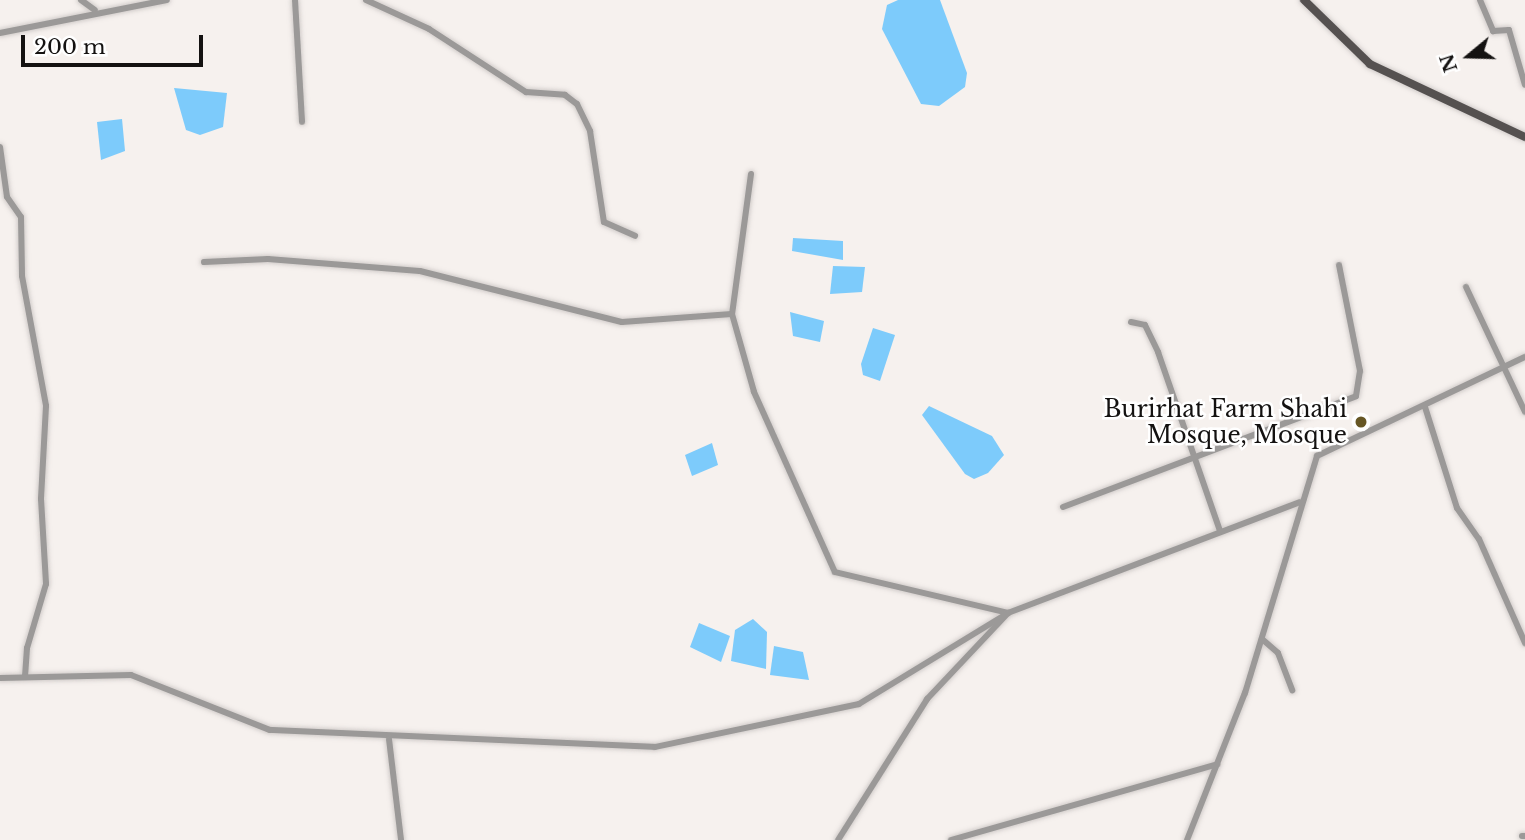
<!DOCTYPE html>
<style>
body{margin:0}
#map{position:relative;width:1525px;height:840px;overflow:hidden;background:#f6f1ee;font-family:"Libre Baskerville",serif}
div>[style]{position:absolute}
.water>*{inset:0;background:#7dcbfb}
.roads{filter:drop-shadow(0 0 2px #d2cdcb) drop-shadow(0 0 2px #d2cdcb)}
.minor>*{height:6px;margin:-3px;padding:0 3px;transform-origin:3px;border-radius:3px;background:#9b9998}
.major>*{height:8px;margin:-4px;padding:0 4px;transform-origin:4px;border-radius:4px;background:#555150}
.dots>*{width:19px;height:19px;translate:-50% -50%;box-sizing:border-box;border:4px solid #fff;border-radius:50%}
span{translate:-50% -50%;white-space:nowrap;text-align:center;line-height:1.15;-webkit-text-stroke:5px #fff;paint-order:stroke}
.poi-label{font-size:23px;color:#141211}
.right{translate:-100% -50%;text-align:right}
.north{position:absolute;left:1434px;top:21px;width:70px;height:70px;-webkit-text-stroke:5px #fff;paint-order:stroke;rotate:251deg;font-size:19px;font-weight:700;line-height:28px;text-align:center;color:#141211}
.north::after{content:'';display:block;margin:auto;width:24px;height:32px;background:#141211;clip-path:polygon(50% 0,100% 100%,50% 72%,0 100%)}
.scale{position:absolute;left:21px;top:35px;width:182px;height:32px;box-sizing:border-box;border:4px solid #141211;border-top:0;padding-left:9px;font-size:21px;line-height:24px;white-space:nowrap;color:#141211;-webkit-text-stroke:5px #fff;paint-order:stroke}
</style>
<div id="map">
<div class="water">
<div style="clip-path:polygon(898px 0,940px 0,967px 73px,965px 87px,939px 106px,921px 104px,882px 29px,887px 5px)"></div>
<div style="clip-path:polygon(174px 88px,227px 93px,223px 127px,200px 135px,186px 130px)"></div>
<div style="clip-path:polygon(122px 119px,125px 151px,101px 160px,97px 122px)"></div>
<div style="clip-path:polygon(793px 238px,843px 241px,843px 260px,792px 251px)"></div>
<div style="clip-path:polygon(833px 266px,865px 267px,862px 292px,830px 294px)"></div>
<div style="clip-path:polygon(790px 312px,824px 321px,820px 342px,793px 336px)"></div>
<div style="clip-path:polygon(873px 328px,895px 335px,880px 381px,863px 375px,861px 364px)"></div>
<div style="clip-path:polygon(929px 406px,992px 436px,1004px 455px,988px 473px,974px 479px,965px 474px,922px 415px)"></div>
<div style="clip-path:polygon(712px 443px,718px 465px,692px 476px,685px 455px)"></div>
<div style="clip-path:polygon(753px 619px,767px 632px,766px 669px,731px 661px,735px 630px)"></div>
<div style="clip-path:polygon(699px 623px,730px 636px,721px 662px,690px 647px)"></div>
<div style="clip-path:polygon(774px 646px,803px 652px,809px 680px,770px 675px)"></div>
</div>
<div class="roads">
<div class="minor">
<div style="left:81px;top:0;width:17px;rotate:36deg"></div>
<div style="left:295px;top:0;width:122px;rotate:86.7deg"></div>
<div style="left:366px;top:0;width:69px;rotate:24.7deg"></div>
<div style="left:429px;top:29px;width:116px;rotate:33deg"></div>
<div style="left:526px;top:92px;width:39px;rotate:4deg"></div>
<div style="left:565px;top:95px;width:15px;rotate:37deg"></div>
<div style="left:577px;top:104px;width:30px;rotate:64deg"></div>
<div style="left:590px;top:131px;width:92px;rotate:81.3deg"></div>
<div style="left:604px;top:222px;width:34px;rotate:24deg"></div>
<div style="left:1480px;top:0;width:34px;rotate:67deg"></div>
<div style="left:1493px;top:31px;width:16px;rotate:-4deg"></div>
<div style="left:1509px;top:30px;width:57px;rotate:73.8deg"></div>
<div style="left:0;top:33px;width:170px;rotate:-11.2deg"></div>
<div style="left:0;top:147px;width:50px;rotate:82deg"></div>
<div style="left:7px;top:197px;width:24px;rotate:55deg"></div>
<div style="left:21px;top:217px;width:59px;rotate:89deg"></div>
<div style="left:22px;top:276px;width:132px;rotate:79.5deg"></div>
<div style="left:46px;top:406px;width:93px;rotate:93.1deg"></div>
<div style="left:41px;top:499px;width:85px;rotate:86.6deg"></div>
<div style="left:46px;top:584px;width:67px;rotate:106.5deg"></div>
<div style="left:27px;top:648px;width:29px;rotate:94deg"></div>
<div style="left:751px;top:174px;width:141px;rotate:97.7deg"></div>
<div style="left:732px;top:314px;width:81px;rotate:74.2deg"></div>
<div style="left:754px;top:392px;width:197px;rotate:65.8deg"></div>
<div style="left:835px;top:572px;width:178px;rotate:13.3deg"></div>
<div style="left:204px;top:262px;width:64px;rotate:-2.7deg"></div>
<div style="left:268px;top:259px;width:152px;rotate:4.5deg"></div>
<div style="left:420px;top:271px;width:208px;rotate:14.2deg"></div>
<div style="left:622px;top:322px;width:110px;rotate:-4.2deg"></div>
<div style="left:1466px;top:287px;width:138px;rotate:64.7deg"></div>
<div style="left:1131px;top:322px;width:14px;rotate:12deg"></div>
<div style="left:1145px;top:325px;width:30px;rotate:64deg"></div>
<div style="left:1158px;top:352px;width:189px;rotate:70.9deg"></div>
<div style="left:1425px;top:407px;width:106px;rotate:72.4deg"></div>
<div style="left:1457px;top:508px;width:38px;rotate:55deg"></div>
<div style="left:1479px;top:539px;width:114px;rotate:66.1deg"></div>
<div style="left:1063px;top:507px;width:313px;rotate:-20.7deg"></div>
<div style="left:1356px;top:396px;width:25px;rotate:-81deg"></div>
<div style="left:1360px;top:371px;width:108px;rotate:-101.2deg"></div>
<div style="left:1262px;top:639px;width:21px;rotate:41deg"></div>
<div style="left:1278px;top:653px;width:40px;rotate:69deg"></div>
<div style="left:0;top:678px;width:131px;rotate:-1.3deg"></div>
<div style="left:131px;top:675px;width:149px;rotate:21.6deg"></div>
<div style="left:270px;top:730px;width:385px;rotate:2.5deg"></div>
<div style="left:655px;top:747px;width:208px;rotate:-11.9deg"></div>
<div style="left:859px;top:704px;width:175px;rotate:-31.4deg"></div>
<div style="left:389px;top:739px;width:102px;rotate:83.2deg"></div>
<div style="left:1522px;top:836px;width:3px"></div>
<div style="left:838px;top:840px;width:167px;rotate:-57.7deg"></div>
<div style="left:927px;top:699px;width:118px;rotate:-46.7deg"></div>
<div style="left:1008px;top:613px;width:312px;rotate:-20.8deg"></div>
<div style="left:951px;top:840px;width:277px;rotate:-15.9deg"></div>
<div style="left:1187px;top:840px;width:158px;rotate:-68.5deg"></div>
<div style="left:1245px;top:693px;width:248px;rotate:-73.1deg"></div>
<div style="left:1317px;top:456px;width:230px;rotate:-25.5deg"></div>
</div>
<div class="major">
<div style="left:1304px;top:0;width:92px;rotate:44.1deg"></div>
<div style="left:1370px;top:64px;width:171px;rotate:25.2deg"></div>
</div>
</div>
<div class="dots">
<div style="left:1361px;top:422px;background:#665624"></div>
</div>
<div class="poi-label">
<span class="right" style="left:1347px;top:422px">Burirhat Farm Shahi<br>Mosque, Mosque</span>
</div>
<div class="north">N</div>
<div class="scale">200 m</div>
</div>
